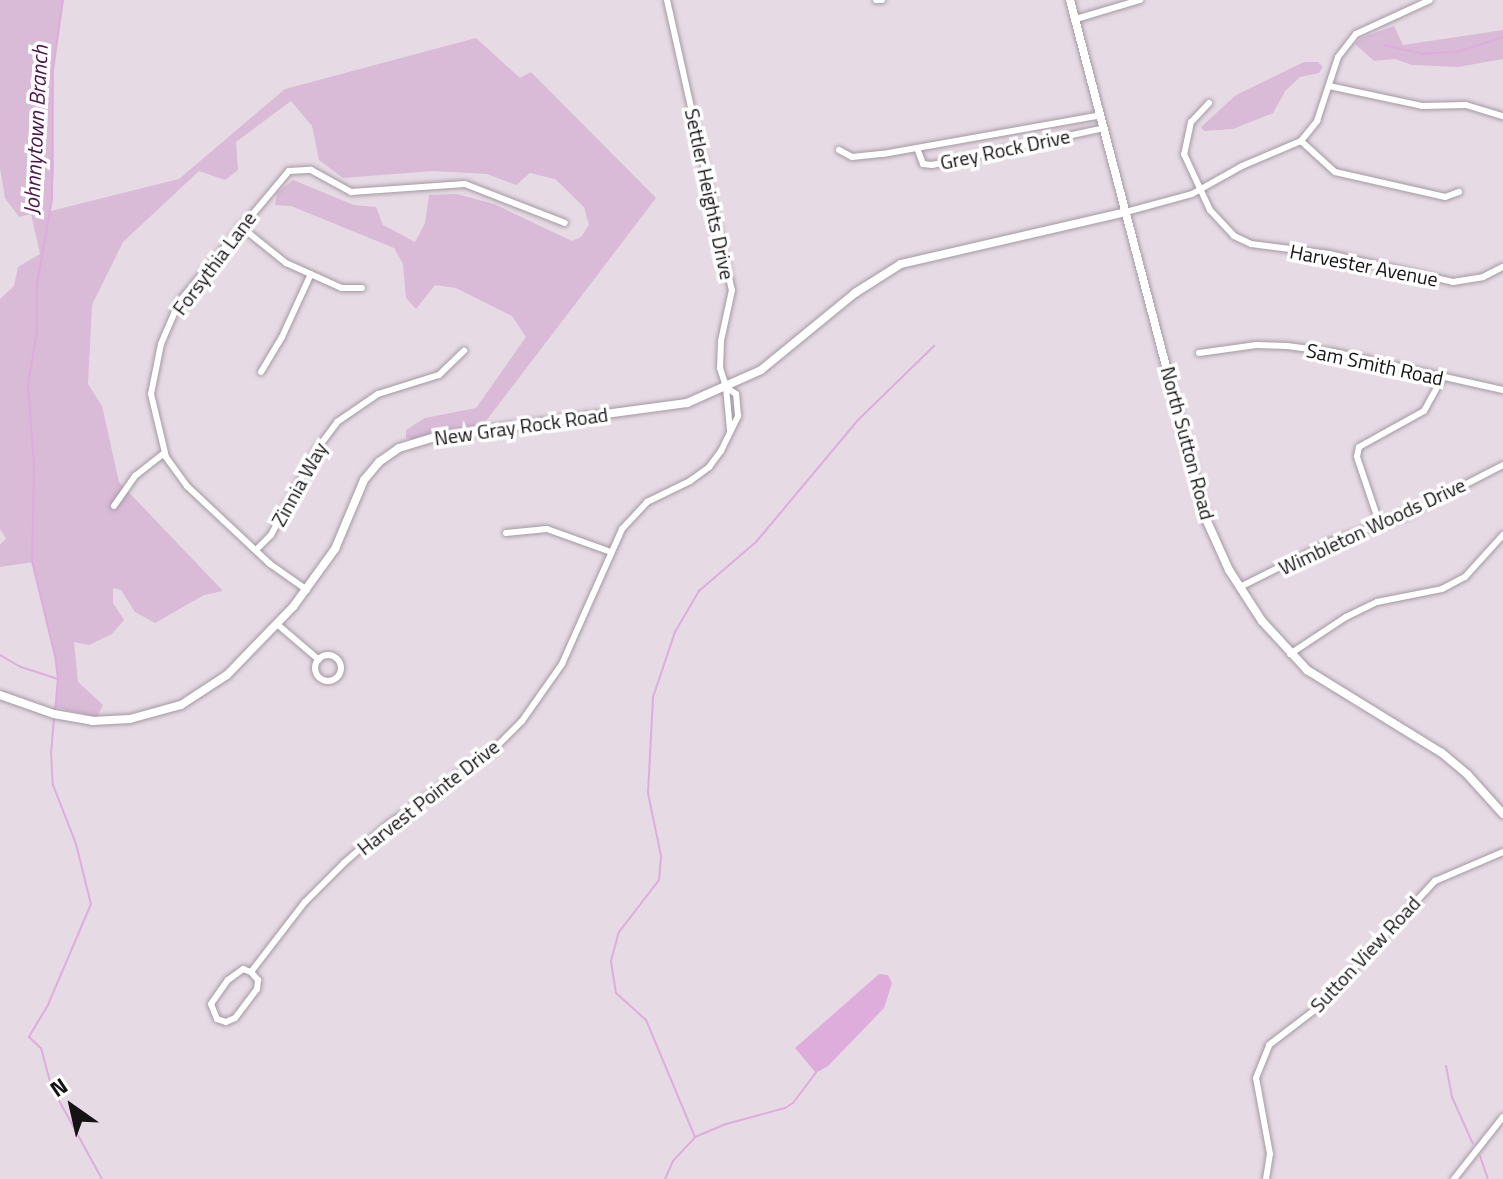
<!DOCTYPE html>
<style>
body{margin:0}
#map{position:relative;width:1503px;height:1179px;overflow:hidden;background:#e6dbe5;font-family:"Titillium Web",sans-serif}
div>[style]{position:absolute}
.green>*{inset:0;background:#d9bad7}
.water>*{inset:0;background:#deaddb}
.stream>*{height:2px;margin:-1px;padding:0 1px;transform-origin:1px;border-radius:1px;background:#deaddb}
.roads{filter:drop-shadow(0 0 2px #a499a3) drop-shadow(0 0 2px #a499a3)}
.street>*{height:6px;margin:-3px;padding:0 3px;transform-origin:3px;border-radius:3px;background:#fff}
.street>.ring{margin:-3px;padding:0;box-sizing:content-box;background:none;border:6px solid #fff;border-radius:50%}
.secondary>*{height:8px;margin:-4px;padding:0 4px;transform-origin:4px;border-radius:4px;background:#fff}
span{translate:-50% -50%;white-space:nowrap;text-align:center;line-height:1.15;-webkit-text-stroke:7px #fff;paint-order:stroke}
.street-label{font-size:20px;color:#161316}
.water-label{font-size:22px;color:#4f164e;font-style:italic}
.north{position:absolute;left:32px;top:1067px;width:80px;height:80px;-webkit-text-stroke:6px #fff;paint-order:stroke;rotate:326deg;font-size:22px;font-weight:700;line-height:32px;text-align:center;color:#161316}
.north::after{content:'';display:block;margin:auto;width:28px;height:36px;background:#161316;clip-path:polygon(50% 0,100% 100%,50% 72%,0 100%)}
</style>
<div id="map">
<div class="green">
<div style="clip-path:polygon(0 0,63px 0,53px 70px,54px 168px,51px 211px,179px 179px,285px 89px,476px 38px,520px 78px,531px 72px,656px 198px,483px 425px,439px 432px,412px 440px,406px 438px,406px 430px,425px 418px,476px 408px,526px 337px,512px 316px,456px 288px,435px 285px,416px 309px,406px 298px,403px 264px,394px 248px,291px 206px,275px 205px,277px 193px,293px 180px,354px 205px,376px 207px,383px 225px,415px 242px,425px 223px,429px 195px,457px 194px,494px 204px,572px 241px,581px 237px,589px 225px,584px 207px,555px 179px,530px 173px,516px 185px,487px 174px,433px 171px,343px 178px,319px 160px,312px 126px,291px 101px,236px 142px,238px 170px,225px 180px,199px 171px,123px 242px,92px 305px,88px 384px,102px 406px,119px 482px,223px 591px,204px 595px,155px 623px,135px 612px,121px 590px,113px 588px,113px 603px,124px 620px,112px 634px,89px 645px,74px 642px,78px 682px,103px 705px,97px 717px,55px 707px,58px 679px,55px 656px,33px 562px,0 567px,0 545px,6px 538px,0 529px,0 299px,14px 286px,18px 267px,40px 254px,31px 214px,19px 217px,5px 198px,0 168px)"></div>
<div style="clip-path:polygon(1394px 26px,1403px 45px,1503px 30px,1503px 59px,1458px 67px,1412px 65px,1395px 59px,1374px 61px,1355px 44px,1361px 38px)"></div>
<div style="clip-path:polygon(1304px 62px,1318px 62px,1323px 67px,1319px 73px,1300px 77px,1286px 90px,1273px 113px,1233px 129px,1204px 131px,1201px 127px,1236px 95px)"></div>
</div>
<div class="water">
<div style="clip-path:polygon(879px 974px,888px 975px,892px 983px,884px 1008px,828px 1066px,816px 1073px,795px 1048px)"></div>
</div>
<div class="stream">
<div style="left:1384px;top:45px;width:39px;rotate:13deg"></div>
<div style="left:1422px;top:54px;width:39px;rotate:-4deg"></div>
<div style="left:1461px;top:51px;width:44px;rotate:-18.4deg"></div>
<div style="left:0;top:655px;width:24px;rotate:30deg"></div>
<div style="left:21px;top:667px;width:38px;rotate:18deg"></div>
<div style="left:55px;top:712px;width:33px;rotate:-85deg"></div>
<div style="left:58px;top:679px;width:23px;rotate:-97deg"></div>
<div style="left:55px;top:656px;width:98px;rotate:-103.6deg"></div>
<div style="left:32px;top:561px;width:96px;rotate:-88.8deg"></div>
<div style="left:34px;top:465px;width:80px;rotate:-94.3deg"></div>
<div style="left:28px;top:385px;width:55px;rotate:-80.5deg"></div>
<div style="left:37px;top:331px;width:47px;rotate:-90deg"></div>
<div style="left:37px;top:284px;width:86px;rotate:-80deg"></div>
<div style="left:52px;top:199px;width:129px;rotate:-89.6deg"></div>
<div style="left:53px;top:70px;width:71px;rotate:-81.9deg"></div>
<div style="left:54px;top:719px;width:33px;rotate:95deg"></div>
<div style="left:51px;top:752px;width:33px;rotate:87deg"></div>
<div style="left:53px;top:785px;width:63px;rotate:68.7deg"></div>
<div style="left:76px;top:844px;width:62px;rotate:76deg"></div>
<div style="left:91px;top:904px;width:110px;rotate:113.1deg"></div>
<div style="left:48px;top:1005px;width:37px;rotate:121deg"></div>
<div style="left:29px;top:1037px;width:16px;rotate:43deg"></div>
<div style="left:41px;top:1048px;width:39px;rotate:75deg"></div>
<div style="left:51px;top:1086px;width:106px;rotate:61.3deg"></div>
<div style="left:1446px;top:1066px;width:32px;rotate:79deg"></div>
<div style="left:1452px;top:1097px;width:51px;rotate:65.9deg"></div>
<div style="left:695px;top:1137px;width:127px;rotate:-112.7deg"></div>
<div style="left:646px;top:1020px;width:40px;rotate:-138deg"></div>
<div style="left:616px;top:993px;width:32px;rotate:-99deg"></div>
<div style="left:611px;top:961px;width:30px;rotate:-75deg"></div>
<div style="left:619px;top:932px;width:66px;rotate:-52.4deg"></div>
<div style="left:659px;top:880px;width:24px;rotate:-85deg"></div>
<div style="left:661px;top:856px;width:64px;rotate:-101.7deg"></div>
<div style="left:648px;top:793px;width:96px;rotate:-87deg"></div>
<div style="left:653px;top:697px;width:69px;rotate:-71.3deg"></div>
<div style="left:675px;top:632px;width:48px;rotate:-59.7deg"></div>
<div style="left:699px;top:591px;width:75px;rotate:-40.7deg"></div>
<div style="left:756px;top:542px;width:160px;rotate:-50.1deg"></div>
<div style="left:859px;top:419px;width:105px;rotate:-44.2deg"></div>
<div style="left:1480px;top:1156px;width:24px;rotate:71deg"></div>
<div style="left:665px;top:1179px;width:20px;rotate:-66deg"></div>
<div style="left:673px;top:1161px;width:33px;rotate:-47deg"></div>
<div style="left:695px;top:1137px;width:34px;rotate:-23deg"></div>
<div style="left:726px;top:1124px;width:61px;rotate:-15.2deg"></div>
<div style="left:785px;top:1108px;width:9px;rotate:-32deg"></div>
<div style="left:793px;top:1103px;width:38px;rotate:-53deg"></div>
</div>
<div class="roads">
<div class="street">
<div style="left:667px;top:0;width:297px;rotate:77.4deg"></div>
<div style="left:732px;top:290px;width:52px;rotate:102.2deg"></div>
<div style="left:721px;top:341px;width:27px;rotate:92deg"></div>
<div style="left:720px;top:368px;width:20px;rotate:72deg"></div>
<div style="left:726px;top:387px;width:43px;rotate:84.7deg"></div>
<div style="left:876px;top:0;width:6px"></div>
<div style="left:1076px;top:19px;width:67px;rotate:-16.5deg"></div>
<div style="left:1329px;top:86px;width:95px;rotate:12.1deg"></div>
<div style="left:1422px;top:106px;width:44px;rotate:-1.3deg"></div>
<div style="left:1466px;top:105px;width:39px;rotate:17deg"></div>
<div style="left:1209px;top:103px;width:26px;rotate:133deg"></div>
<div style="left:1191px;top:122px;width:33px;rotate:102deg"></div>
<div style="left:1184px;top:154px;width:62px;rotate:65.1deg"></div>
<div style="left:1210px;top:210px;width:35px;rotate:47deg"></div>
<div style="left:1234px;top:236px;width:19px;rotate:25deg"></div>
<div style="left:1251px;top:244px;width:79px;rotate:7.3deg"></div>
<div style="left:1329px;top:254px;width:127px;rotate:12.7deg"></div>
<div style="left:1453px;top:282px;width:30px;rotate:-9deg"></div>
<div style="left:1483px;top:277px;width:22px;rotate:-27deg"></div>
<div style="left:1301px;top:141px;width:46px;rotate:42.4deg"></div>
<div style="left:1335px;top:172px;width:113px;rotate:12.8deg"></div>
<div style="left:1445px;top:197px;width:15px;rotate:-20deg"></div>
<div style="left:917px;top:148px;width:17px;rotate:69deg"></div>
<div style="left:923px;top:164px;width:9px;rotate:6deg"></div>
<div style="left:932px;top:165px;width:176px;rotate:-12.1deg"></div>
<div style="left:839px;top:150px;width:15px;rotate:28deg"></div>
<div style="left:852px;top:157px;width:31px;rotate:-6deg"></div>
<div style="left:883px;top:154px;width:221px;rotate:-10.1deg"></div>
<div style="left:1126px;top:212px;width:68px;rotate:-15.3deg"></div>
<div style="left:1192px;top:194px;width:57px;rotate:-29.2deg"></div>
<div style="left:1242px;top:166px;width:64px;rotate:-23deg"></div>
<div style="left:1301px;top:141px;width:26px;rotate:-51deg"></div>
<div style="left:1317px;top:121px;width:67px;rotate:-71.8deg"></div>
<div style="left:1338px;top:57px;width:29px;rotate:-52deg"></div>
<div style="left:1356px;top:34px;width:81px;rotate:-24.7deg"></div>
<div style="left:240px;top:226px;width:59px;rotate:38.8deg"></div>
<div style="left:286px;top:263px;width:61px;rotate:24.1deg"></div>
<div style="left:342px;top:288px;width:20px"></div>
<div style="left:1199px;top:353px;width:58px;rotate:-8deg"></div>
<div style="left:1256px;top:345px;width:31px;rotate:2deg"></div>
<div style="left:1287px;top:346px;width:46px;rotate:7.4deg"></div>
<div style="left:1333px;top:352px;width:174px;rotate:12.6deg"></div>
<div style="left:261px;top:372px;width:41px;rotate:-59deg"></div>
<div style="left:282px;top:337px;width:69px;rotate:-65.3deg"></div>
<div style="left:114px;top:506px;width:37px;rotate:-55deg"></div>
<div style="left:135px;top:476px;width:37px;rotate:-38deg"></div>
<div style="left:1380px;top:525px;width:72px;rotate:-108.7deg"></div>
<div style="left:1357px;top:457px;width:10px;rotate:-79deg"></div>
<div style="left:1359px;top:447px;width:74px;rotate:-29deg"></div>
<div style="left:1424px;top:411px;width:37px;rotate:-61deg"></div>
<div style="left:506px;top:533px;width:41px;rotate:-5.6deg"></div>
<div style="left:547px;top:529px;width:68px;rotate:19.8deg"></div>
<div style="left:256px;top:550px;width:21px;rotate:-45deg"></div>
<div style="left:271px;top:535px;width:98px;rotate:-61.9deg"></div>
<div style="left:317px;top:449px;width:34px;rotate:-53deg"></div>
<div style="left:337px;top:422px;width:50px;rotate:-34.3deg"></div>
<div style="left:378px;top:394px;width:64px;rotate:-17.3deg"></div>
<div style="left:439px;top:375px;width:35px;rotate:-44deg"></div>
<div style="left:1240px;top:587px;width:103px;rotate:-26.6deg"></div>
<div style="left:1332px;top:541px;width:74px;rotate:-18.9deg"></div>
<div style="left:1402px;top:517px;width:114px;rotate:-27.2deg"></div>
<div style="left:307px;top:590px;width:45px;rotate:-144.9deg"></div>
<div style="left:270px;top:564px;width:114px;rotate:-136.8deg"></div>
<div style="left:187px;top:486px;width:36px;rotate:-126deg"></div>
<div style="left:166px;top:457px;width:65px;rotate:-103.4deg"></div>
<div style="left:151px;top:394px;width:51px;rotate:-78.7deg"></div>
<div style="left:161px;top:344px;width:46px;rotate:-66.8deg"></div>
<div style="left:179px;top:302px;width:171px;rotate:-50deg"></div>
<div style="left:289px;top:171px;width:22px;rotate:-3deg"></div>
<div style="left:311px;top:170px;width:46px;rotate:28.8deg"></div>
<div style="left:351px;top:192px;width:114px;rotate:-4deg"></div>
<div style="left:465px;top:184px;width:107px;rotate:21.3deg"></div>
<div style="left:277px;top:624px;width:55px;rotate:40.6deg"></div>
<div style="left:1290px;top:654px;width:67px;rotate:-33.5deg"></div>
<div style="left:1346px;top:617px;width:34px;rotate:-26deg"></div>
<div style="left:1377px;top:602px;width:66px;rotate:-11.3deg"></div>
<div style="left:1442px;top:589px;width:26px;rotate:-28deg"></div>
<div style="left:1465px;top:577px;width:57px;rotate:-47.9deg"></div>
<div class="ring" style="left:315px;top:655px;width:20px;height:20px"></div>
<div style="left:251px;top:972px;width:11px;rotate:49deg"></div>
<div style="left:258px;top:980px;width:9px;rotate:96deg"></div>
<div style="left:257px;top:989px;width:36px;rotate:127deg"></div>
<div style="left:235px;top:1018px;width:10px;rotate:156deg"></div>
<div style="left:226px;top:1022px;width:9px;rotate:-162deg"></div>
<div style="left:217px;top:1019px;width:16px;rotate:-112deg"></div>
<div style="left:211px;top:1004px;width:29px;rotate:-55deg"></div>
<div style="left:228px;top:980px;width:19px;rotate:-36deg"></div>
<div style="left:243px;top:969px;width:9px;rotate:21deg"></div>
<div style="left:251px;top:972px;width:88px;rotate:-52.4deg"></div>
<div style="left:305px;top:902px;width:55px;rotate:-45deg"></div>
<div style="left:344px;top:863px;width:56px;rotate:-41.4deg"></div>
<div style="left:386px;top:826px;width:134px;rotate:-35.6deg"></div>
<div style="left:495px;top:748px;width:38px;rotate:-45deg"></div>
<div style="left:522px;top:721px;width:70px;rotate:-54.9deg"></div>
<div style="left:562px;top:664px;width:148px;rotate:-66deg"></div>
<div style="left:622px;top:529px;width:37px;rotate:-47deg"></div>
<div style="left:647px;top:502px;width:48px;rotate:-26deg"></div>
<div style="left:690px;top:481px;width:24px;rotate:-36deg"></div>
<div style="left:709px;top:467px;width:20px;rotate:-53deg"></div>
<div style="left:721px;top:451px;width:39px;rotate:-64deg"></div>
<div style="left:738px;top:416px;width:22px;rotate:-95deg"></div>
<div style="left:736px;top:394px;width:12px;rotate:-145deg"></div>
<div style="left:1266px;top:1179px;width:25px;rotate:-81deg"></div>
<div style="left:1270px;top:1154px;width:77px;rotate:-100.4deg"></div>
<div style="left:1256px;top:1078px;width:35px;rotate:-68deg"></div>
<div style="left:1269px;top:1045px;width:59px;rotate:-37.5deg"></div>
<div style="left:1316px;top:1009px;width:175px;rotate:-47.1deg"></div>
<div style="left:1435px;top:881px;width:74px;rotate:-23.1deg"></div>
<div style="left:1454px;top:1179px;width:79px;rotate:-51.7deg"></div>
</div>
<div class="secondary">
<div style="left:1070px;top:0;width:537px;rotate:75.32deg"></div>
<div style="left:1206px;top:519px;width:56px;rotate:65.7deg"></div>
<div style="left:1229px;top:570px;width:61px;rotate:57.1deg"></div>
<div style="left:1262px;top:621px;width:67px;rotate:47.4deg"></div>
<div style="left:1307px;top:670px;width:158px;rotate:31.6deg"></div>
<div style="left:1442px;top:753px;width:33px;rotate:40deg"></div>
<div style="left:1467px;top:774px;width:54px;rotate:48deg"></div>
<div style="left:0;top:695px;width:57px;rotate:19.4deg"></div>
<div style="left:54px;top:714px;width:39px;rotate:10deg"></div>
<div style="left:92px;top:721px;width:38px;rotate:-3deg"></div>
<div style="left:130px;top:719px;width:53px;rotate:-15.4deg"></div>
<div style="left:181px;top:705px;width:55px;rotate:-33.1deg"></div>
<div style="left:227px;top:675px;width:95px;rotate:-45.9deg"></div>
<div style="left:293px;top:607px;width:72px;rotate:-54.1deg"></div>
<div style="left:335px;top:549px;width:75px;rotate:-67.2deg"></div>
<div style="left:364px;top:480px;width:23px;rotate:-50deg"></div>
<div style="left:379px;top:462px;width:24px;rotate:-35deg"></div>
<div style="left:399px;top:448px;width:38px;rotate:-17deg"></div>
<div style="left:435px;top:437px;width:254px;rotate:-7.7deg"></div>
<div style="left:687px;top:403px;width:81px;rotate:-24deg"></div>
<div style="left:761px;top:370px;width:122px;rotate:-39.3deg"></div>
<div style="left:855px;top:293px;width:54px;rotate:-32.2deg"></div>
<div style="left:901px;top:264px;width:231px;rotate:-13deg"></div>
</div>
</div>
<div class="street-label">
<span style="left:1005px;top:149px;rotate:-12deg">Grey Rock Drive</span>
<span style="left:710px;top:194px;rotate:78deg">Settler Heights Drive</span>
<span style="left:214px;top:263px;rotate:-53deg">Forsythia Lane</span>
<span style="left:1364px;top:265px;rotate:11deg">Harvester Avenue</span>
<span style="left:1375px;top:364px;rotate:12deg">Sam Smith Road</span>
<span style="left:521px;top:426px;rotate:-8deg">New Gray Rock Road</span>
<span style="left:1188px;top:443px;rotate:75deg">North Sutton Road</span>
<span style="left:299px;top:484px;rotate:-61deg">Zinnia Way</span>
<span style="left:1372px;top:526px;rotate:-25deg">Wimbleton Woods Drive</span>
<span style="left:428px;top:797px;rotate:-38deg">Harvest Pointe Drive</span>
<span style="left:1365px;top:954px;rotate:-47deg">Sutton View Road</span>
</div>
<div class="water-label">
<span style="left:36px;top:130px;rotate:-87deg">Johnnytown Branch</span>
</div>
<div class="north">N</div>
</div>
